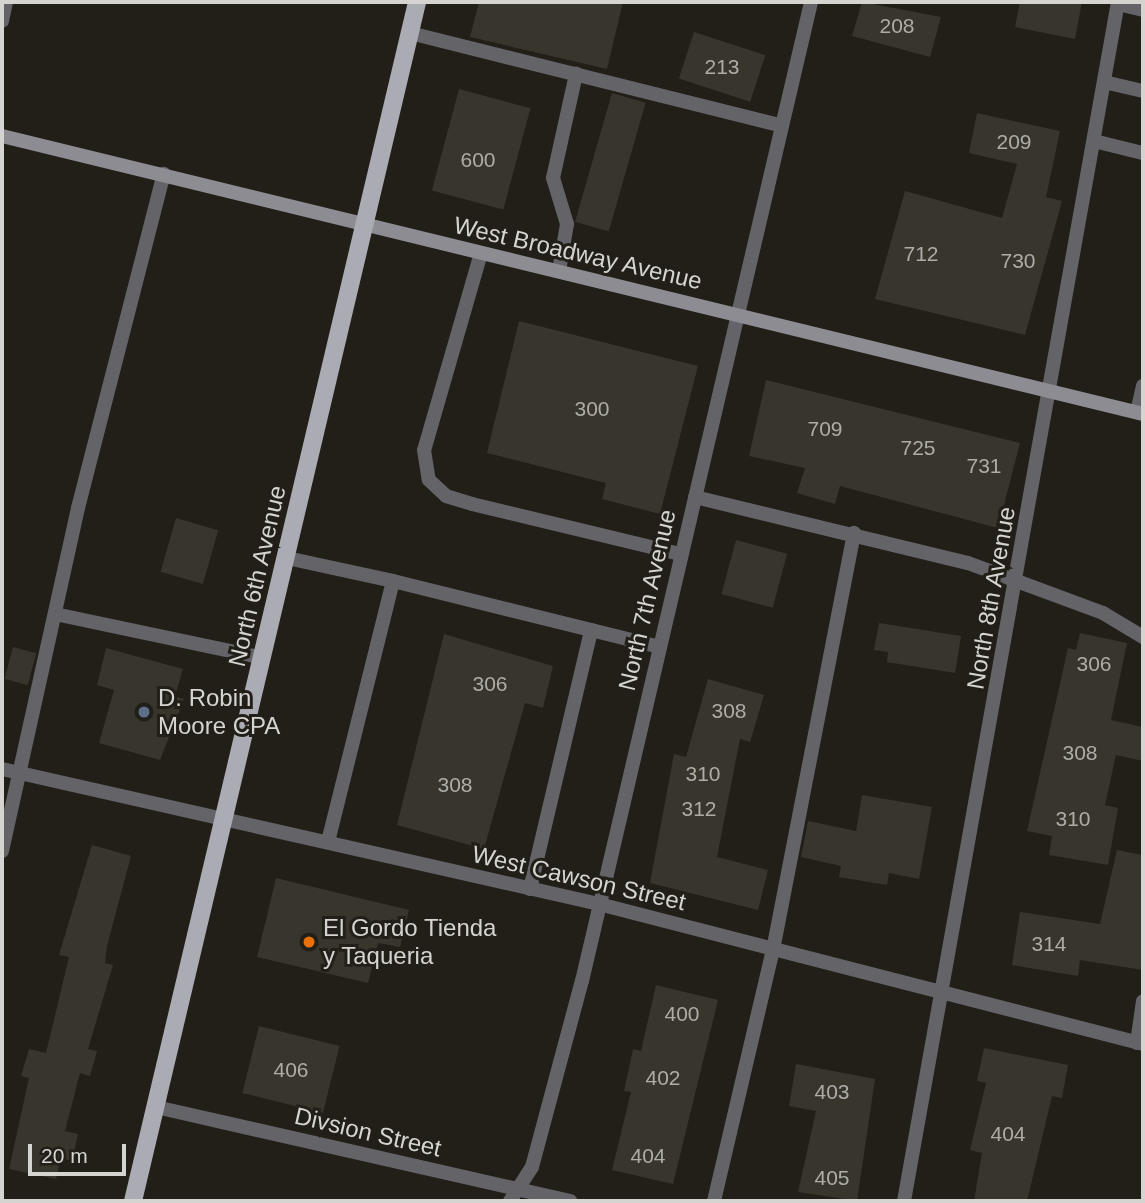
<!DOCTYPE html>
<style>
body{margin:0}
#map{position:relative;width:1145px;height:1203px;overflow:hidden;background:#211f18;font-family:Arial,sans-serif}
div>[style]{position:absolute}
.building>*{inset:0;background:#38352d;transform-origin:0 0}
.lane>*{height:14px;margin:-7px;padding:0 7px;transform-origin:7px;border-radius:7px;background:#646468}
.street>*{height:14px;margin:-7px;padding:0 7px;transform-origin:7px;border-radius:7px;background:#646468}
.secondary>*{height:14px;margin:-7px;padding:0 7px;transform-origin:7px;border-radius:7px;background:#8c8c92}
.primary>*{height:18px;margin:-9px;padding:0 9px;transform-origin:9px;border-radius:9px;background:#ababb3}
.dots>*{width:19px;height:19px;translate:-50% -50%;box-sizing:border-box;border:4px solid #211f18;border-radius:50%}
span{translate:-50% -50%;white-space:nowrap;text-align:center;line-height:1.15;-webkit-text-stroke:6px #211f18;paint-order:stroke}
.number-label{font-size:21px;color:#aeaca7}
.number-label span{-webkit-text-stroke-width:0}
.street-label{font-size:24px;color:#d6d4d0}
.poi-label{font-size:24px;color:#d6d4d0}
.left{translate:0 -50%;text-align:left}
.frame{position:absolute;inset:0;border:4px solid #d6d4d0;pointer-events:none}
.scale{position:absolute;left:28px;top:1144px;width:98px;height:32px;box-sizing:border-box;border:4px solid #d6d4d0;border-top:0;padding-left:9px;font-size:21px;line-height:24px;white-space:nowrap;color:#d6d4d0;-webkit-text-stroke:5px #211f18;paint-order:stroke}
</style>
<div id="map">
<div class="building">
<div style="clip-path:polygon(479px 2px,623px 2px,607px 69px,470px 37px)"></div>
<div style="clip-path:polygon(862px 2px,941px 17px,930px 57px,852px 36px)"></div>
<div style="clip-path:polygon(1020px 2px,1082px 2px,1075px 39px,1015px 27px)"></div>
<div style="left:694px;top:32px;width:75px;height:49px;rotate:18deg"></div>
<div style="left:459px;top:89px;width:74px;height:105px;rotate:15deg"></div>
<div style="left:612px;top:93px;width:35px;height:134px;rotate:16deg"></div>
<div style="clip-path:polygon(977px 113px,1060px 131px,1046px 197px,1062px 201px,1025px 335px,875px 299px,905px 191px,1002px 218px,1017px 164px,969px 153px)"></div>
<div style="clip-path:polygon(519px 321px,698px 366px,660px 514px,602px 499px,606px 483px,487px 453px)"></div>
<div style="clip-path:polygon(766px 380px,1020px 443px,998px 528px,840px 486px,835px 504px,797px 493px,805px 468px,749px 456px)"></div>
<div style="left:176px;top:518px;width:44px;height:56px;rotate:16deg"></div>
<div style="left:736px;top:540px;width:53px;height:56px;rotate:15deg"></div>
<div style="clip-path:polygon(879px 623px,961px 636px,955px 673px,887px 662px,888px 652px,874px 650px)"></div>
<div style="clip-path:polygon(1080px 633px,1127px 643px,1111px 720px,1143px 727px,1143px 761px,1116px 755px,1105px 805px,1118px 808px,1108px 865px,1049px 855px,1052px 836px,1027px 831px,1068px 648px,1076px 650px)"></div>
<div style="clip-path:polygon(444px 634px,553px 666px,543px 708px,525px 703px,484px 849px,397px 825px)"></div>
<div style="left:13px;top:647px;width:24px;height:33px;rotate:15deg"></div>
<div style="clip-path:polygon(106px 648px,183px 669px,175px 696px,184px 699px,160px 760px,99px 743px,114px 690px,97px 685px)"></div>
<div style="clip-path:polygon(708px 679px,764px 695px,750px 742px,740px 739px,717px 857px,768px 870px,758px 910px,650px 883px,674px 754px,686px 757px)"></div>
<div style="clip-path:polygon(862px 795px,932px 807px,919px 879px,889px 873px,887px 885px,839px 877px,841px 866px,801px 857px,808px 821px,856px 831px)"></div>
<div style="clip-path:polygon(92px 845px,131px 856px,107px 946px,105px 963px,113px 965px,88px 1049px,97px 1051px,90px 1076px,80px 1073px,65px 1131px,78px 1134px,72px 1161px,61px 1158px,56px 1179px,9px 1169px,29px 1078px,21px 1076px,29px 1049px,46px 1053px,69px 957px,59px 955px)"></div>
<div style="clip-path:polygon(1117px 850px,1143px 855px,1143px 970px,1080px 960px,1078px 976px,1012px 965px,1020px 912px,1100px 924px)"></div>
<div style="clip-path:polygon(276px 878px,409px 910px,400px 947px,378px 943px,368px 983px,257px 957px)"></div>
<div style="clip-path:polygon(656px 985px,718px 1000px,673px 1184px,612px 1170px,631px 1092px,624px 1091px,633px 1049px,641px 1051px)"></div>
<div style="left:259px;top:1026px;width:83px;height:69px;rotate:14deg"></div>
<div style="clip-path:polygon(984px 1048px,1068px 1065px,1062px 1098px,1052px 1096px,1027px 1201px,974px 1201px,982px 1153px,970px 1150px,986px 1083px,977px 1081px)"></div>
<div style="clip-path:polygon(796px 1064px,875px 1079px,857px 1201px,798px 1192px,816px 1111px,789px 1106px)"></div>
</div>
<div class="lane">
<div style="left:1118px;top:4px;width:26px;rotate:13deg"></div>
<div style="left:410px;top:33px;width:383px;rotate:14deg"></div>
<div style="left:1104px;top:82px;width:40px;rotate:13deg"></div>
<div style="left:1094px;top:141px;width:50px;rotate:13.8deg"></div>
<div style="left:481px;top:253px;width:205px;rotate:106.1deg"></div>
<div style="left:424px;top:450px;width:30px;rotate:81deg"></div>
<div style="left:429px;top:480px;width:23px;rotate:43deg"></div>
<div style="left:446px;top:496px;width:27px;rotate:17deg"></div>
<div style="left:472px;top:504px;width:215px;rotate:13.5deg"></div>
<div style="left:559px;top:271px;width:48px;rotate:-80.3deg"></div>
<div style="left:567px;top:224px;width:48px;rotate:-106.9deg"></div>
<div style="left:553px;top:178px;width:107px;rotate:-77.5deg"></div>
<div style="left:1137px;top:412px;width:27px;rotate:-77deg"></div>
<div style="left:695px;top:497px;width:281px;rotate:13.6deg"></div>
<div style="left:968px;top:563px;width:144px;rotate:20.3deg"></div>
<div style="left:1103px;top:613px;width:47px;rotate:31deg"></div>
<div style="left:287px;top:558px;width:108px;rotate:12.2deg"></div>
<div style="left:393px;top:581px;width:269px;rotate:104deg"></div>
<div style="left:393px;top:581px;width:275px;rotate:13.9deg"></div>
<div style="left:55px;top:614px;width:213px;rotate:11.9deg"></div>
<div style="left:2px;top:851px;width:351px;rotate:-77.5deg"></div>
<div style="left:78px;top:508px;width:345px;rotate:-75.6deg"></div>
<div style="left:530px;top:889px;width:266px;rotate:-76.7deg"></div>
<div style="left:1137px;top:1043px;width:42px;rotate:-81.9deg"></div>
<div style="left:714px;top:1201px;width:258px;rotate:-76.8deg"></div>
<div style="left:773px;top:950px;width:425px;rotate:-79deg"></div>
</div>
<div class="street">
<div style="left:2px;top:21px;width:19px;rotate:-78deg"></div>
<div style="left:2px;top:769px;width:612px;rotate:12.74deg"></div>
<div style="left:599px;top:904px;width:562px;rotate:14.43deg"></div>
<div style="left:156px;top:1107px;width:425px;rotate:12.8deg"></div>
<div style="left:510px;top:1201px;width:40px;rotate:-57.1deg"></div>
<div style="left:532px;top:1167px;width:193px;rotate:-75deg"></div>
<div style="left:582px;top:981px;width:1005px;rotate:-76.83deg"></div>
<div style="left:904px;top:1201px;width:1218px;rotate:-79.88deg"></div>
</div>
<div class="secondary">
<div style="left:2px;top:136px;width:1174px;rotate:13.69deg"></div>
</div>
<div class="primary">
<div style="left:133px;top:1201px;width:1232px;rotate:-76.67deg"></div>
</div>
<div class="dots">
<div style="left:144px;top:712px;background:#5c6f8a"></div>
<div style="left:309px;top:942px;background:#e8710a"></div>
</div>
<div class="number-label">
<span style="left:897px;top:26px">208</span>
<span style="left:722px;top:67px">213</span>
<span style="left:1014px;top:142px">209</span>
<span style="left:478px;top:160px">600</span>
<span style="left:921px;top:254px">712</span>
<span style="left:1018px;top:261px">730</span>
<span style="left:592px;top:409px">300</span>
<span style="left:825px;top:429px">709</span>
<span style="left:918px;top:448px">725</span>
<span style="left:984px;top:466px">731</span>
<span style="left:1094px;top:664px">306</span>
<span style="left:490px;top:684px">306</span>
<span style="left:729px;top:711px">308</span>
<span style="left:1080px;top:753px">308</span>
<span style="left:703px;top:774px">310</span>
<span style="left:455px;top:785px">308</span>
<span style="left:699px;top:809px">312</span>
<span style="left:1073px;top:819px">310</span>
<span style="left:1049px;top:944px">314</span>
<span style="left:682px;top:1014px">400</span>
<span style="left:291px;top:1070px">406</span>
<span style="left:663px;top:1078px">402</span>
<span style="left:832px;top:1092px">403</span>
<span style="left:1008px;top:1134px">404</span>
<span style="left:648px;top:1156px">404</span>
<span style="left:832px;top:1178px">405</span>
</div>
<div class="street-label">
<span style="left:578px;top:253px;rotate:13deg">West Broadway Avenue</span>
<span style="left:257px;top:576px;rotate:-77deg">North 6th Avenue</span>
<span style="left:991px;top:598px;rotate:-80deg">North 8th Avenue</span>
<span style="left:647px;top:600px;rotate:-77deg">North 7th Avenue</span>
<span style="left:579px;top:878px;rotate:13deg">West Cawson Street</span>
<span style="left:368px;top:1132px;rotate:13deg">Divsion Street</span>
</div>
<div class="poi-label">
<span class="left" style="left:158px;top:712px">D. Robin<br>Moore CPA</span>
<span class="left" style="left:323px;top:942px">El Gordo Tienda<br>y Taqueria</span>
</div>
<div class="frame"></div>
<div class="scale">20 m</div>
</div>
